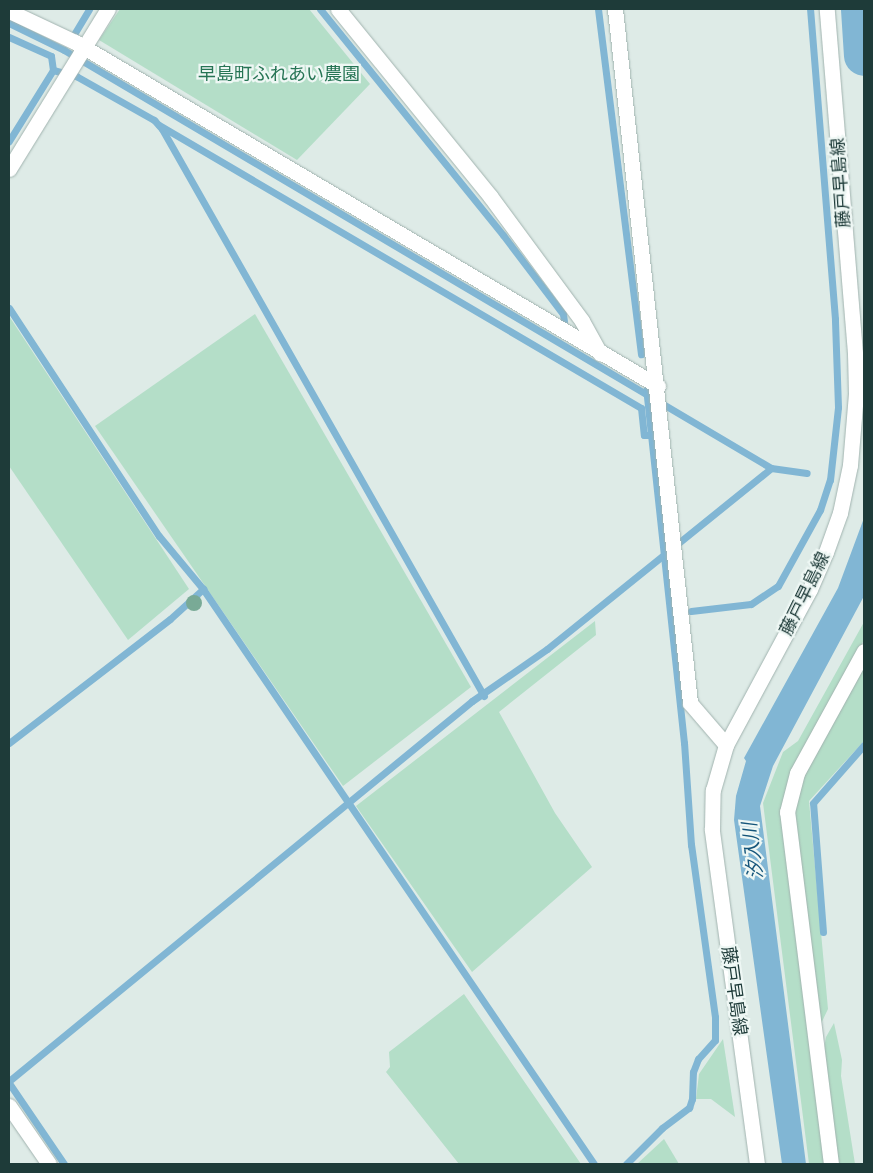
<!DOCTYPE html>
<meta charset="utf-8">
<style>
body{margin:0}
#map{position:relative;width:873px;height:1173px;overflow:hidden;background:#deebe7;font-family:"PT Sans Narrow","Noto Sans JP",sans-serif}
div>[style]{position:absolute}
.green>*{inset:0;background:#b4dec8}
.water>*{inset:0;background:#81b6d4}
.stream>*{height:7px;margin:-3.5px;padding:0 3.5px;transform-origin:3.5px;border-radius:3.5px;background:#81b6d4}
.river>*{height:41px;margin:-20.5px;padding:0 20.5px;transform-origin:20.5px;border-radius:20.5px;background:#81b6d4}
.roads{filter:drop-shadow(0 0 1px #a1b3af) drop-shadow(0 0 1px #a1b3af)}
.minor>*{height:15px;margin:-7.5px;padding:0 7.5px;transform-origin:7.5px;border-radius:7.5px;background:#fff}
.secondary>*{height:15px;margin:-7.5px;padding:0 7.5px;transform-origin:7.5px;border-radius:7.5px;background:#fff}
.trees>*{width:16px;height:16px;margin:-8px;border-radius:50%;background:#79aa96}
span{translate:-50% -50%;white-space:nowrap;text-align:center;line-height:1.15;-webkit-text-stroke:4.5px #eef7f4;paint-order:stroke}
.park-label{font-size:18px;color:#267454}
.street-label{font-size:18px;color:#1e3b39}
.water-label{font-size:19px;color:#15557a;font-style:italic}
.frame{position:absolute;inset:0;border:10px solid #1e3b39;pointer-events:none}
</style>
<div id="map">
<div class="green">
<div style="clip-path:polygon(120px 9px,309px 9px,370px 84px,297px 160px,99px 40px)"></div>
<div style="clip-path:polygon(255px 314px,471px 687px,343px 786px,95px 426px)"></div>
<div style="clip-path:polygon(9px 316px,189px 589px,128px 640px,9px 466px)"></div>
<div style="clip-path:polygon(595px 621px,596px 635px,499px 712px,555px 813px,592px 867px,472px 972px,356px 806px)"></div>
<div style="clip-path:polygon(864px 622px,864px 640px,798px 760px,789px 782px,827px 1164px,809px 1164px,763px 803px,783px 752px,798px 741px)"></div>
<div style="clip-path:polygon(864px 661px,864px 741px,809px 801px,828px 1009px,818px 1030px,791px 815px,797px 782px)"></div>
<div style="clip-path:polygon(464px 994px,581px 1164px,459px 1164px,386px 1072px,390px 1067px,389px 1052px)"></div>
<div style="clip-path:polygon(834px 1023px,842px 1060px,841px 1076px,855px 1164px,836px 1164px,823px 1054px,826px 1037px)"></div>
<div style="clip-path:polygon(723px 1039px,735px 1117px,711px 1099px,696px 1099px,699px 1074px)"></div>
<div style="clip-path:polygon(664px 1139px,679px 1164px,637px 1164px)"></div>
</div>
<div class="water">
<div style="clip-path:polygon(864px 518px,864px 596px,773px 766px,760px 806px,806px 1164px,782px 1164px,734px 820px,736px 796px,746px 761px,744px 758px,838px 588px)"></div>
</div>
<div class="stream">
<div style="left:320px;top:9px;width:291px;rotate:51deg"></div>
<div style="left:503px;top:235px;width:99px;rotate:52.8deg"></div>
<div style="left:563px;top:314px;width:7px;rotate:82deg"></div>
<div style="left:598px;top:9px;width:348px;rotate:82.9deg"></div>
<div style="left:9px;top:23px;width:61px;rotate:26.1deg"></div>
<div style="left:64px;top:50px;width:821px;rotate:30.59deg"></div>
<div style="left:771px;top:468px;width:36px;rotate:8deg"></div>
<div style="left:9px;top:37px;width:46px;rotate:24.3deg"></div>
<div style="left:51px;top:56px;width:14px;rotate:82deg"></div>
<div style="left:53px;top:70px;width:84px;rotate:121.8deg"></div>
<div style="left:70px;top:41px;width:37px;rotate:-59deg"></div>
<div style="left:53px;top:70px;width:24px;rotate:15deg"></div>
<div style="left:76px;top:76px;width:90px;rotate:29.4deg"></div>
<div style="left:154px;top:120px;width:12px;rotate:48deg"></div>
<div style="left:162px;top:129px;width:652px;rotate:60.41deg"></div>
<div style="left:159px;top:125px;width:559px;rotate:30.42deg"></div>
<div style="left:641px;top:408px;width:27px;rotate:84deg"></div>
<div style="left:644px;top:435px;width:6px"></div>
<div style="left:9px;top:308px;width:273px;rotate:56.7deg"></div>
<div style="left:159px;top:536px;width:69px;rotate:50.3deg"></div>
<div style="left:203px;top:589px;width:695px;rotate:55.78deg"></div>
<div style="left:691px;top:611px;width:60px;rotate:-6.7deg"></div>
<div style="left:751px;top:604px;width:32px;rotate:-34deg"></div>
<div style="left:778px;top:586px;width:87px;rotate:-61.1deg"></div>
<div style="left:820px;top:510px;width:32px;rotate:-72deg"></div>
<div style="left:830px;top:480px;width:73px;rotate:-83.7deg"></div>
<div style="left:838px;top:407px;width:88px;rotate:-92deg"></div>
<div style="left:835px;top:319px;width:311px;rotate:-94.6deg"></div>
<div style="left:9px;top:743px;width:203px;rotate:-37.6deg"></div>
<div style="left:170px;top:619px;width:45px;rotate:-42.3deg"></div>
<div style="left:823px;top:932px;width:129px;rotate:-94.4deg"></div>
<div style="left:813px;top:803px;width:77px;rotate:-48.7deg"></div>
<div style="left:9px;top:1081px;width:599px;rotate:-39.38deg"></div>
<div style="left:472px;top:701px;width:91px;rotate:-34.7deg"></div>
<div style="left:547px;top:649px;width:288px;rotate:-38.9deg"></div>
<div style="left:9px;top:1083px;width:98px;rotate:55.8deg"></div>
<div style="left:626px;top:1164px;width:51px;rotate:-45deg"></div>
<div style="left:662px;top:1128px;width:34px;rotate:-37deg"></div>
<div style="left:689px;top:1108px;width:9px;rotate:-72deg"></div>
<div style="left:692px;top:1099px;width:27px;rotate:-88deg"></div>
<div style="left:693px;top:1072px;width:14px;rotate:-69deg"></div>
<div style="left:698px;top:1059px;width:25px;rotate:-48deg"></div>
<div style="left:715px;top:1040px;width:23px;rotate:-90deg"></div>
<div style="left:715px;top:1017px;width:174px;rotate:-97.9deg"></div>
<div style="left:691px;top:845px;width:102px;rotate:-93.9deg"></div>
<div style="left:684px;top:743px;width:355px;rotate:-96.1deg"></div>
</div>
<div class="river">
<div style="left:861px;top:9px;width:46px;rotate:86.3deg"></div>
</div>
<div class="roads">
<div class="minor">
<div style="left:338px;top:9px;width:241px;rotate:50.9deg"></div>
<div style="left:490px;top:196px;width:155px;rotate:53.6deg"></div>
<div style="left:582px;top:321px;width:37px;rotate:61deg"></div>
<div style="left:615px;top:9px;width:698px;rotate:83.83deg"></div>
<div style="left:690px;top:703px;width:55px;rotate:49.4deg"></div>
<div style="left:9px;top:11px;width:73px;rotate:25.2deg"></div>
<div style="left:75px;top:42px;width:677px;rotate:30.54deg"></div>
<div style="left:9px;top:169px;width:188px;rotate:-58.3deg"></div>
<div style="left:9px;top:1106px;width:70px;rotate:55.4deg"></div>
<div style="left:831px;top:1164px;width:355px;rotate:-97.1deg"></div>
<div style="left:787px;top:812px;width:40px;rotate:-75.6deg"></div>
<div style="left:797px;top:773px;width:139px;rotate:-61.2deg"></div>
</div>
<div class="secondary">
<div style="left:757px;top:1164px;width:338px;rotate:-97.7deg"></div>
<div style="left:712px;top:829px;width:39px;rotate:-89deg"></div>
<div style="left:713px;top:790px;width:47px;rotate:-73.9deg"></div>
<div style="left:726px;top:745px;width:177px;rotate:-61.7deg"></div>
<div style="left:810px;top:589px;width:40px;rotate:-66.6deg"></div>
<div style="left:826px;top:552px;width:41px;rotate:-70.3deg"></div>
<div style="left:840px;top:513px;width:49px;rotate:-78.2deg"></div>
<div style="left:850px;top:465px;width:71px;rotate:-85.2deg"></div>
<div style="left:856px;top:394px;width:41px;rotate:-91.4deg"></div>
<div style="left:855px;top:353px;width:345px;rotate:-94.7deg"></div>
</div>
</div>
<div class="trees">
<div style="left:194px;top:603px"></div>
</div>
<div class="park-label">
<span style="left:279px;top:74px">早島町ふれあい農園</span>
</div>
<div class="street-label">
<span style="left:841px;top:183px;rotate:-94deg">藤戸早島線</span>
<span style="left:805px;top:594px;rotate:-64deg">藤戸早島線</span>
<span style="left:734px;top:991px;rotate:82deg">藤戸早島線</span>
</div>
<div class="water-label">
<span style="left:753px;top:851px;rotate:-97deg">汐入川</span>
</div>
<div class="frame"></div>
</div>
